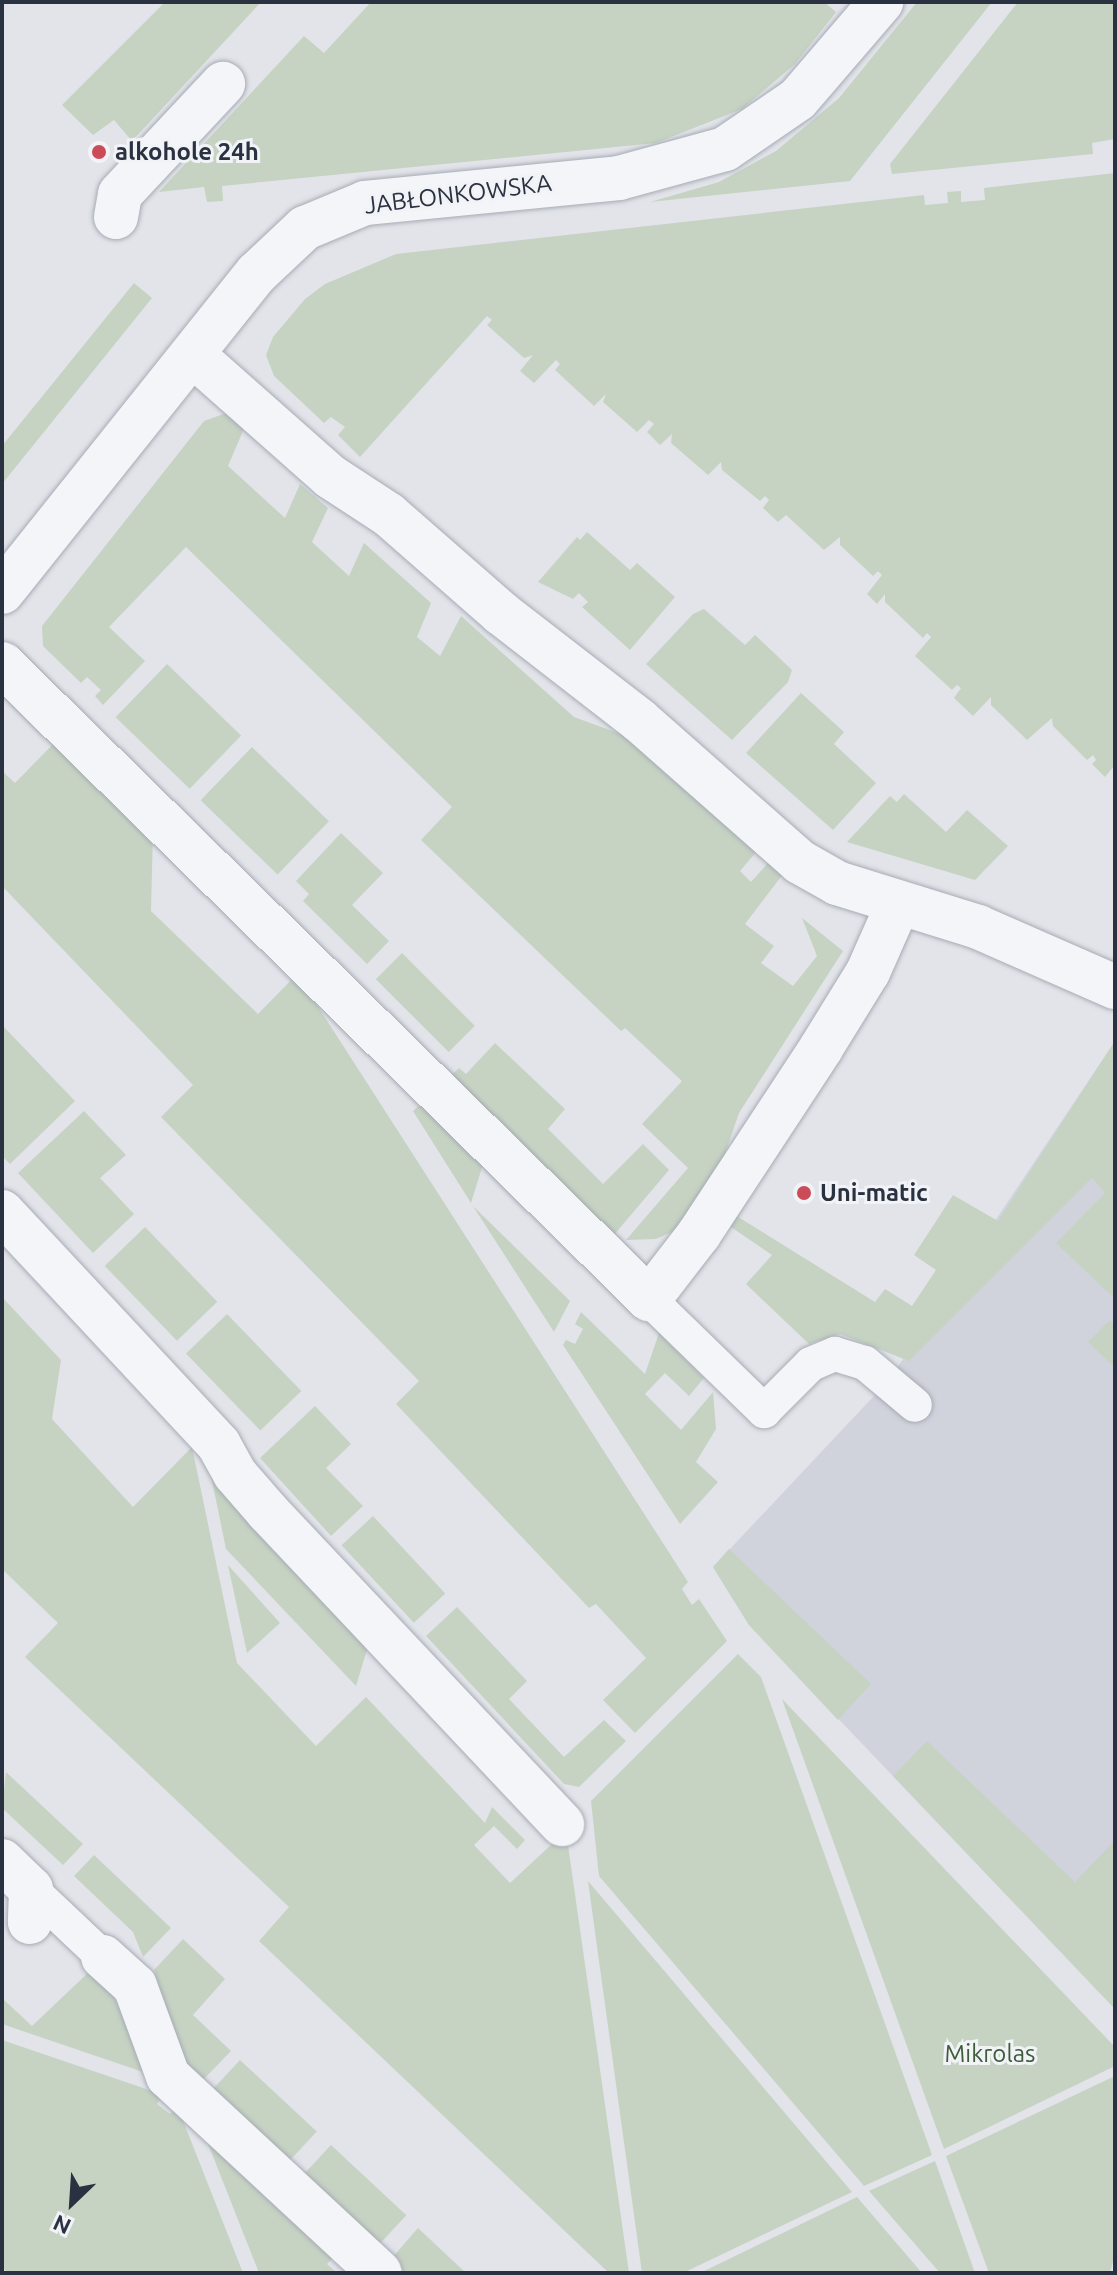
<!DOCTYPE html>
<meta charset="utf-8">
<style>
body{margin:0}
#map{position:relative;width:1117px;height:2275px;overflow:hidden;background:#e2e4ea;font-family:Ubuntu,sans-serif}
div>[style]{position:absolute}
.built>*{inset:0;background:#d0d3dc}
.green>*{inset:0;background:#c6d3c3;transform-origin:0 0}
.roads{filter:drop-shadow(0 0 2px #a7abb4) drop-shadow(0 0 2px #a7abb4)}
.service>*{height:34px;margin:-17px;padding:0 17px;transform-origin:17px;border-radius:17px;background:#f4f5f8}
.pedestrian>*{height:44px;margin:-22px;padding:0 22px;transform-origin:22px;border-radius:22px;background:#f4f5f8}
.minor>*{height:44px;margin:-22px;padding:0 22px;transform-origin:22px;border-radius:22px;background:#f4f5f8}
.dots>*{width:22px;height:22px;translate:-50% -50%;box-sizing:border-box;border:4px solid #f1f3f7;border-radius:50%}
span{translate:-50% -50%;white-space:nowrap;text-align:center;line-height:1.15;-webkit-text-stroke:6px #f1f3f7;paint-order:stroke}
.poi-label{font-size:24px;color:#2a3141;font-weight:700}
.left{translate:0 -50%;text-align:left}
.street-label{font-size:24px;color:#2a3141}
.park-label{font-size:24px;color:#3d5c38}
.frame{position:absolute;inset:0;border:4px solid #2a3141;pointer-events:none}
.north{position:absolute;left:32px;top:2163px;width:80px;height:80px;-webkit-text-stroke:6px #f1f3f7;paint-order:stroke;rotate:205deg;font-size:22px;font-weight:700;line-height:32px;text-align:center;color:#2a3141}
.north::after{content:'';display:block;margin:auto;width:28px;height:36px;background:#2a3141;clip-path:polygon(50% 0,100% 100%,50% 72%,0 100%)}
</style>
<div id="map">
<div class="built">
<div style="clip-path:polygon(1115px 1041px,1115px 2009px,749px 1625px,713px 1567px,889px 1380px)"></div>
</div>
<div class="green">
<div style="clip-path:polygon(165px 2px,261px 2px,132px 141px,114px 120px,93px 135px,62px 105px)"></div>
<div style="clip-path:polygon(371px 2px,824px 2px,836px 12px,795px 64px,742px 109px,656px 143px,222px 186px,223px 201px,207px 202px,204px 187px,159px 192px,304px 36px,324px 53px)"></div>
<div style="clip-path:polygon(917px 2px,992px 2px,850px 181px,650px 202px,719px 182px,776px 151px,839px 98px)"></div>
<div style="clip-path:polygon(1018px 2px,1115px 2px,1115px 139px,1092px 143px,1093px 154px,892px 174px,890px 164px)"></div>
<div style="clip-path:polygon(1115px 173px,1115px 765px,1105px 777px,1092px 764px,1096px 760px,1093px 755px,1087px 760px,1053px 726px,1052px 718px,1027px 740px,991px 705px,991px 697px,973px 716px,954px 698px,961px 688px,957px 685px,952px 690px,915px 656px,931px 637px,927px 633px,923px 638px,885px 602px,885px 594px,877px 604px,867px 594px,882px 575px,878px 571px,873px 576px,840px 545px,840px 537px,824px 550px,786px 515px,778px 522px,763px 508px,769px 500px,765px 496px,760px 501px,722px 470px,721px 462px,708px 475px,671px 443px,672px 434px,660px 445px,647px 432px,654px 424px,649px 420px,637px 432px,603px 402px,606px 394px,594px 406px,555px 370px,560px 364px,556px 360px,534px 383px,520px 371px,533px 355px,524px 358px,487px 325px,492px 320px,487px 316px,360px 457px,338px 435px,345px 427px,331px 417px,324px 423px,274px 376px,266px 355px,273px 337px,305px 299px,325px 284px,396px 254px,924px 195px,925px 205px,948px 203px,947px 192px,961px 191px,961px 202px,985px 200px,984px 188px)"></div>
<div style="clip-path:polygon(134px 283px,152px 298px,2px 484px,2px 446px)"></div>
<div style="clip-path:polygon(232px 411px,246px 424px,228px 466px,285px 518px,300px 484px,328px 508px,312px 542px,349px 576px,364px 543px,431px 603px,417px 637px,440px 656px,461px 616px,574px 717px,626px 736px,757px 851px,740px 871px,751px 882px,769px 862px,783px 874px,745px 924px,774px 946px,761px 963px,793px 986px,817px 956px,802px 918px,843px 951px,739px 1113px,724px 1157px,676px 1230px,656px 1239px,626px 1240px,688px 1168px,642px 1124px,682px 1081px,625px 1028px,621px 1031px,421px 840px,452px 807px,186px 547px,109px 627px,145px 661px,103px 705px,95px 696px,101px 690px,87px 677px,81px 683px,43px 646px,42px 626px,204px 421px)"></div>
<div style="clip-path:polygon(587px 532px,630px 570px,637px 563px,675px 597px,630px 650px,582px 607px,588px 602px,579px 593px,573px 599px,538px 582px,577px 537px,580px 540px)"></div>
<div style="clip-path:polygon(704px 609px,745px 645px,755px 635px,792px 670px,788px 682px,732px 740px,646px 664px,693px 614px)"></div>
<div style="left:167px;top:664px;width:103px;height:74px;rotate:44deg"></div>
<div style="clip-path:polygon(801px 693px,844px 732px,834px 744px,876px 783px,833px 830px,746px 753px)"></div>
<div style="clip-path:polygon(59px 738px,153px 832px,151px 911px,258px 1014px,297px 974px,688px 1582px,682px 1589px,692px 1605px,699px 1599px,727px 1641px,635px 1733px,603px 1700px,646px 1658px,596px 1604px,589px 1608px,396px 1404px,419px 1381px,161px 1117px,193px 1085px,2px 886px,2px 771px,15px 783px)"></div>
<div style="left:252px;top:747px;width:107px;height:74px;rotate:44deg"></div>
<div style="clip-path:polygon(904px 794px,946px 832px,967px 810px,1008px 846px,975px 880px,847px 842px,890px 796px,897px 802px)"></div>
<div style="clip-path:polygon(341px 833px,383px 873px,352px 905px,389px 941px,367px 964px,303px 901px,309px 894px,296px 881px)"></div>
<div style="left:402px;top:953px;width:103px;height:37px;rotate:45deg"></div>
<div style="clip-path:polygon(2px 1025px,75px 1101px,10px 1164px,2px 1156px)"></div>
<div style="clip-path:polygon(1115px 1041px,1115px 1299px,1056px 1243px,1105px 1193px,1092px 1178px,909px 1361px,840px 1334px,809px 1344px,746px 1284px,772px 1255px,728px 1225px,735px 1215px,875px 1302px,885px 1289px,912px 1306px,936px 1270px,914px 1255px,953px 1195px,998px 1221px)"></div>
<div style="clip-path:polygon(495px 1043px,565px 1109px,548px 1129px,603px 1184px,643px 1144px,669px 1170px,613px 1236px,449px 1077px,459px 1068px,466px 1074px)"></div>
<div style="clip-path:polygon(424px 1101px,484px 1161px,471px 1203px,413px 1111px)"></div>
<div style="clip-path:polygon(84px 1111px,126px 1155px,100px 1178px,134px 1214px,93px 1253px,18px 1173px)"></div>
<div style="clip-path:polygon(473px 1206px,570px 1301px,554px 1332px)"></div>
<div style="left:145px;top:1227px;width:104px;height:56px;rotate:46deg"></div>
<div style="clip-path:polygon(2px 1297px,61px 1360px,52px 1419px,133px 1507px,192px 1447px,237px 1663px,316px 1746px,366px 1697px,485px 1823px,492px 1807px,525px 1840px,517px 1849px,494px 1826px,474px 1845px,510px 1883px,566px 1831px,629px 2273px,609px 2273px,259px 1941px,289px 1907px,25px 1657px,58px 1623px,2px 1569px)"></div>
<div style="clip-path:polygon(581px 1312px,645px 1374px,659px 1333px,704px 1378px,689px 1396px,665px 1373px,645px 1394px,681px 1430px,713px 1392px,716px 1429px,696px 1462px,718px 1482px,680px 1524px,563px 1345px,566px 1340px,575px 1344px,583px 1329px,575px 1324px)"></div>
<div style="left:227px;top:1314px;width:107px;height:57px;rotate:46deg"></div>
<div style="clip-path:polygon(1110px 1320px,1115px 1326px,1115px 1368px,1088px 1342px)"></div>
<div style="clip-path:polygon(315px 1406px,351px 1444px,326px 1468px,363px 1506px,331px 1536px,260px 1458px)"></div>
<div style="clip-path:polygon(208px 1461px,369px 1643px,356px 1686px,226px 1549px)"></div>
<div style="left:373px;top:1516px;width:106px;height:43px;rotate:47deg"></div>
<div style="clip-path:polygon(729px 1549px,871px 1684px,838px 1720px,749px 1625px,713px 1567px)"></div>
<div style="clip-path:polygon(228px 1565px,280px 1623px,247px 1653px)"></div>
<div style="clip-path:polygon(457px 1607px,527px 1681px,509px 1699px,564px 1757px,604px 1720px,626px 1741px,579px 1787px,564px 1784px,426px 1636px)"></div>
<div style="clip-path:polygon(738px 1654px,761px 1677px,932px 2155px,864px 2186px,599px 1876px,591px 1801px)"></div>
<div style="clip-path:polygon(782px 1699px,1115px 2047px,1115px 2066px,944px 2149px)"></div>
<div style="clip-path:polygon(927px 1741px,1075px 1882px,1115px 1840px,1115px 2009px,893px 1776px)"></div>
<div style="clip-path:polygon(6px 1772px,83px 1844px,63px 1865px,2px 1808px)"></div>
<div style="clip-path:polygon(94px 1855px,171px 1928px,143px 1957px,133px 1932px,74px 1876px)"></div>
<div style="clip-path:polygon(588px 1881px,852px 2192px,683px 2273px,642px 2273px)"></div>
<div style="clip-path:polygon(183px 1939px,225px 1979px,193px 2015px,231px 2051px,201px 2082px,182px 2064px,154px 1970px)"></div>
<div style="clip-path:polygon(91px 1970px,110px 1987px,146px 2073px,2px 2024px,2px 1998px,32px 2026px)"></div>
<div style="clip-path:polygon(2px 2040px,158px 2093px,162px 2097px,157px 2104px,170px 2114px,175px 2108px,180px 2113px,243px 2273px,8px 2273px,2px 2267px)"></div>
<div style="left:240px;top:2060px;width:105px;height:42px;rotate:43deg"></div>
<div style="clip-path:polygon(1115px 2076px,1115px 2254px,1110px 2273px,989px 2273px,946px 2156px)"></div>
<div style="clip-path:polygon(205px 2136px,334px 2257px,327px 2264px,337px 2273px,259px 2273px)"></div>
<div style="left:331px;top:2145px;width:103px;height:43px;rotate:43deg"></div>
<div style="clip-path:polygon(935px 2161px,975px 2273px,940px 2273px,869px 2191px)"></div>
<div style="clip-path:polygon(857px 2197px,922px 2273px,700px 2273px)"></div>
<div style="clip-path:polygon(418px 2228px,466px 2273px,406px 2273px,391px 2259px)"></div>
</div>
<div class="roads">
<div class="service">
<div style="left:649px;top:1299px;width:161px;rotate:44.2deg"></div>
<div style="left:764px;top:1411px;width:66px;rotate:-45deg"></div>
<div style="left:811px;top:1364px;width:26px;rotate:-23deg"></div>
<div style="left:835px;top:1354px;width:31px;rotate:17deg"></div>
<div style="left:865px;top:1363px;width:65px;rotate:40deg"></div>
<div style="left:31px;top:1889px;width:99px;rotate:43.4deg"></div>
</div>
<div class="pedestrian">
<div style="left:116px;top:217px;width:23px;rotate:-80deg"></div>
<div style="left:120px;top:194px;width:151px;rotate:-46.9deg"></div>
<div style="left:103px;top:1957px;width:43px;rotate:42.2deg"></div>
<div style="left:135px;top:1986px;width:96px;rotate:69.9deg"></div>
<div style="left:168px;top:2076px;width:289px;rotate:42.9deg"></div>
</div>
<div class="minor">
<div style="left:193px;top:355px;width:184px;rotate:41.5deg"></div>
<div style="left:331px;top:477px;width:69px;rotate:33.2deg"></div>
<div style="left:389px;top:515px;width:149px;rotate:41.2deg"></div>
<div style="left:501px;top:613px;width:175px;rotate:37.8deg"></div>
<div style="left:639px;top:720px;width:215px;rotate:41.4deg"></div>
<div style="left:800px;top:862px;width:43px;rotate:29.6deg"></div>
<div style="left:837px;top:883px;width:148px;rotate:17.3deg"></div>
<div style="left:978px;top:927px;width:150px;rotate:23.7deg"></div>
<div style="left:2px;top:592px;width:408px;rotate:-51.4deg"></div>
<div style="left:257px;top:273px;width:66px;rotate:-43.2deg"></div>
<div style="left:305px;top:228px;width:65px;rotate:-22.6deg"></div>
<div style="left:365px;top:203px;width:255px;rotate:-5.6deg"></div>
<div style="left:619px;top:178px;width:110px;rotate:-15.3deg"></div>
<div style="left:725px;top:149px;width:88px;rotate:-34.4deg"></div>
<div style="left:798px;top:99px;width:128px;rotate:-49.4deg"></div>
<div style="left:2px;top:664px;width:907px;rotate:44.46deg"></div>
<div style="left:649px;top:1299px;width:82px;rotate:-52.4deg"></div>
<div style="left:699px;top:1234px;width:222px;rotate:-56.7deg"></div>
<div style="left:821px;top:1048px;width:89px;rotate:-58.3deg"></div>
<div style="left:868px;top:972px;width:74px;rotate:-66.2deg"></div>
<div style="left:2px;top:1212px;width:318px;rotate:47deg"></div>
<div style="left:219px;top:1445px;width:33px;rotate:61deg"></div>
<div style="left:235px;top:1474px;width:50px;rotate:49deg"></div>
<div style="left:268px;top:1512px;width:429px;rotate:46.7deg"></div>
<div style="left:2px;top:1861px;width:40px;rotate:44deg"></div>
<div style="left:31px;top:1889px;width:33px;rotate:92deg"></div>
</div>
</div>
<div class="dots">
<div style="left:99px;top:152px;background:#cb4b58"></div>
<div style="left:804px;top:1193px;background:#cb4b58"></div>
</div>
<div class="poi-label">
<span class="left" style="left:115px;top:152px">alkohole 24h</span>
<span class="left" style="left:820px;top:1193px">Uni-matic</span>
</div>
<div class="street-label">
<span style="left:458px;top:194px;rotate:-7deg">JABŁONKOWSKA</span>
</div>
<div class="park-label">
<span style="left:990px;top:2054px">Mikrolas</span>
</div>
<div class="frame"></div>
<div class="north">N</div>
</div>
